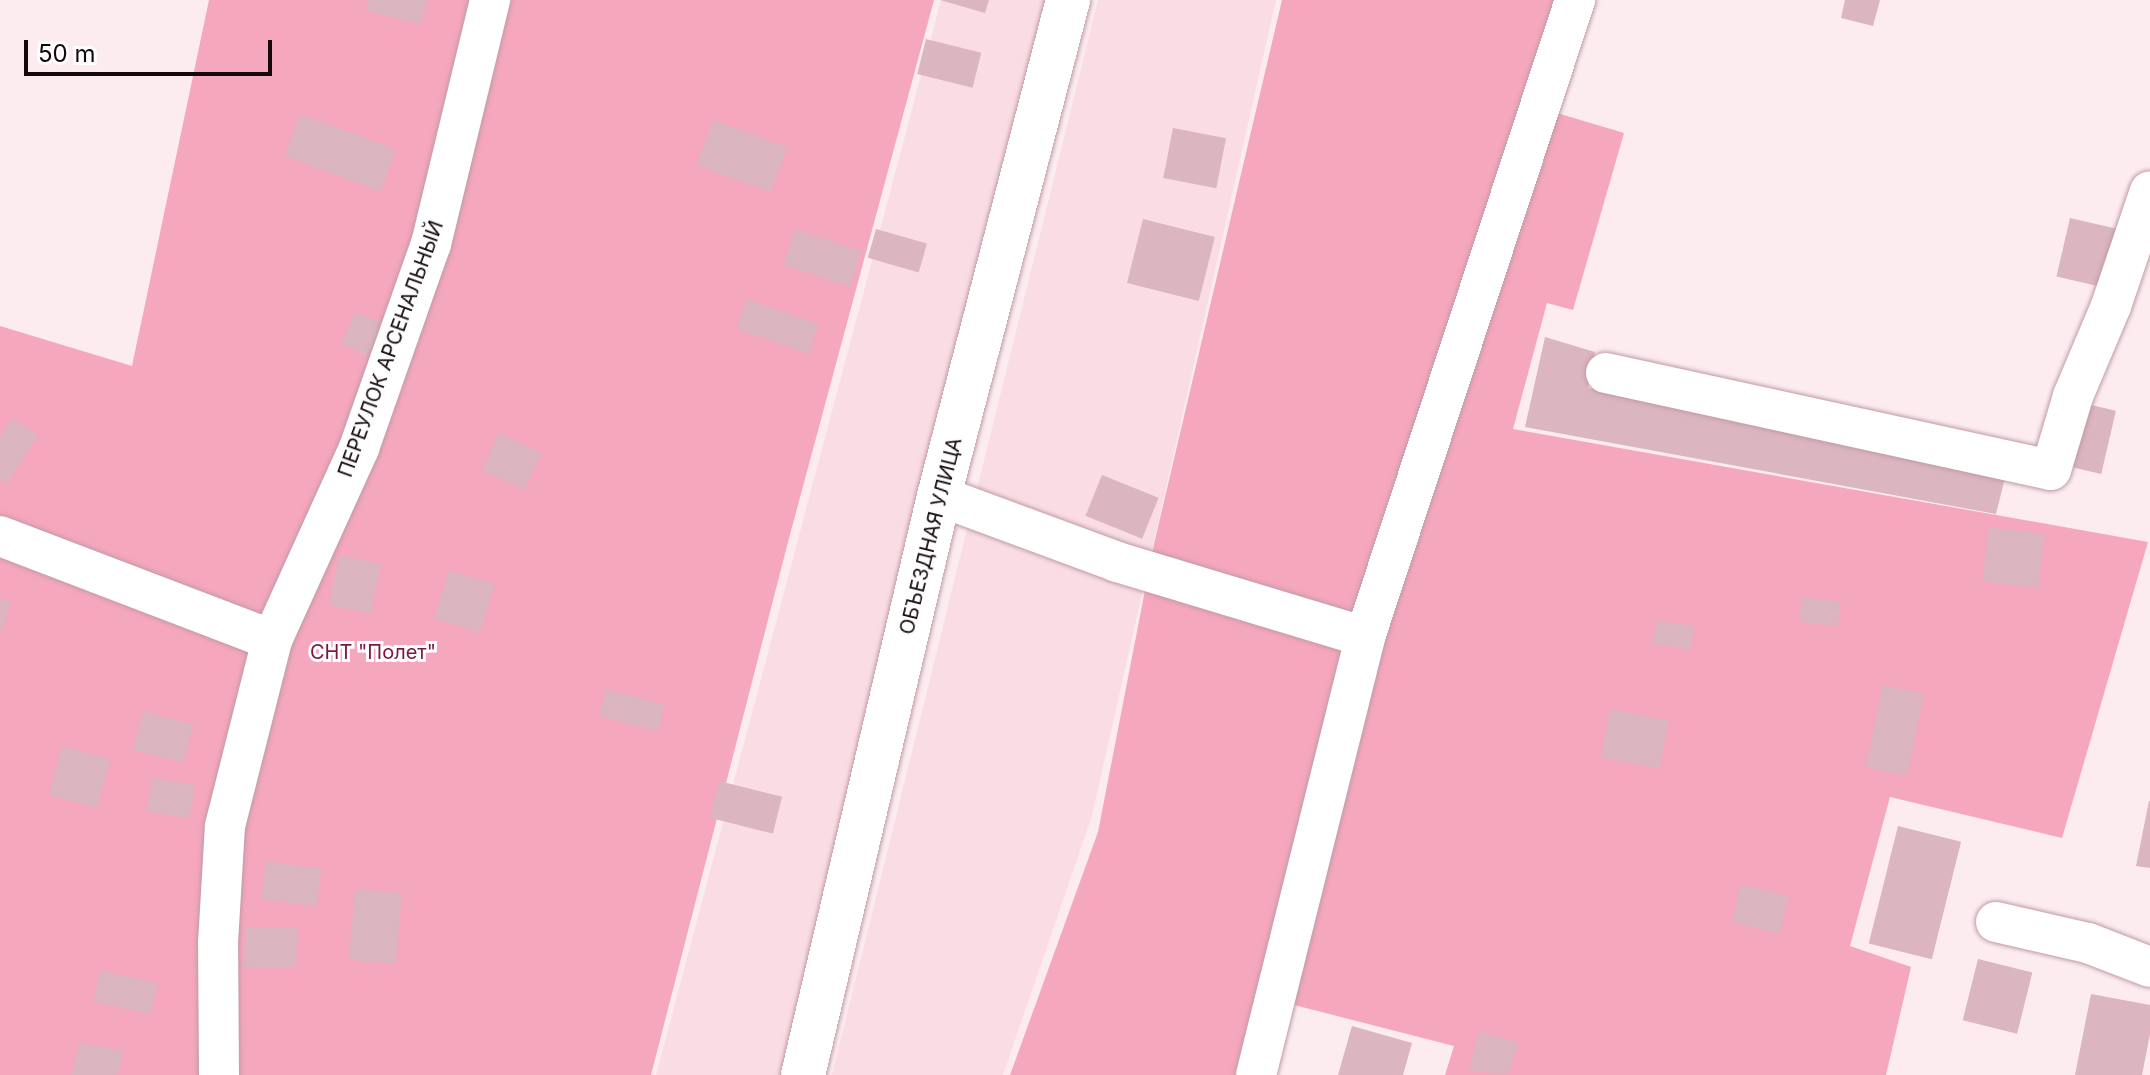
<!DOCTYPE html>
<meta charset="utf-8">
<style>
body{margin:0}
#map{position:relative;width:2150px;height:1075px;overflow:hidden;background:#fcecf0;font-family:Inter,sans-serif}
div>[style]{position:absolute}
.built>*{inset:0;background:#fadde4}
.green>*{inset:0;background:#f5a7bd}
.building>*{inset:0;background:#dbb5bf;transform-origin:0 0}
.roads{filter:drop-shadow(0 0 2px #c09ba5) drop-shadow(0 0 2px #c09ba5)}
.minor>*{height:40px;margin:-20px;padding:0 20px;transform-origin:20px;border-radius:20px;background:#fff}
.major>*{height:44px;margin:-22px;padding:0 22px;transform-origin:22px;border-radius:22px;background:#fff}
span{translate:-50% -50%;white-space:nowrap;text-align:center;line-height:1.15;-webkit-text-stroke:6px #fefefe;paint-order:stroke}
.street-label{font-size:20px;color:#15090c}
.park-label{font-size:20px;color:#7b1740}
.scale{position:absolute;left:24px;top:40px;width:248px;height:36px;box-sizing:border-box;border:4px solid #15090c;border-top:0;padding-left:10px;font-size:24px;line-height:28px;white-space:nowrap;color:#15090c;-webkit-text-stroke:6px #fefefe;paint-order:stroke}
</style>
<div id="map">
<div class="built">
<div style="clip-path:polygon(941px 0,1050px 0,791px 1075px,656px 1075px)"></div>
<div style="clip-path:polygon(1098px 0,1276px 0,1092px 816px,1003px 1075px,832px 1075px)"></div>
</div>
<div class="green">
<div style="clip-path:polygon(209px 0,934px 0,788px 542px,651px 1075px,0 1075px,0 326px,132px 366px)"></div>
<div style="clip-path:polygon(1282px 0,1561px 0,1527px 104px,1624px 133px,1573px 310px,1547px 303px,1513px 429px,2148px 542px,2062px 838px,1890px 797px,1850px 946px,1911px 967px,1886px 1075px,1445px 1075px,1454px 1046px,1263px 997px,1240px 1075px,1010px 1075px,1098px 832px,1154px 544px)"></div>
</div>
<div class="building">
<div style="clip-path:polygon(369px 0,427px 0,421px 24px,366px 11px)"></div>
<div style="clip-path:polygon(940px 0,989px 0,985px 13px)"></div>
<div style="clip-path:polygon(1845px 0,1880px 0,1873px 26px,1841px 18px)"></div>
<div style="left:926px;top:39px;width:57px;height:36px;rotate:14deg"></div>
<div style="left:300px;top:114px;width:102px;height:45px;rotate:20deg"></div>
<div style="left:713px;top:120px;width:79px;height:48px;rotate:20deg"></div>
<div style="left:1173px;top:128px;width:54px;height:51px;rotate:11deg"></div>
<div style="left:2070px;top:218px;width:50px;height:60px;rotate:13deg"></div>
<div style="left:1143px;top:219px;width:74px;height:66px;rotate:14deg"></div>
<div style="left:795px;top:229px;width:70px;height:38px;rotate:18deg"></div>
<div style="left:876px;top:229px;width:53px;height:30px;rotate:16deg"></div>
<div style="left:747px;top:299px;width:76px;height:32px;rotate:19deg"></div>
<div style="left:356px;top:311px;width:31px;height:36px;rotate:25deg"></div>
<div style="clip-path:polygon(1545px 337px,1595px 352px,1588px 388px,2006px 474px,1996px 514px,1525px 427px)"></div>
<div style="left:2074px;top:401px;width:43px;height:65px;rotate:13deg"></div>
<div style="clip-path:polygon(12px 418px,38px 435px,7px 484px,0 480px,0 437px)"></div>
<div style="left:499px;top:433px;width:47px;height:41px;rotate:25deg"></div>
<div style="left:1102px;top:475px;width:61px;height:44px;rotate:22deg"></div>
<div style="left:1989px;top:527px;width:56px;height:55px;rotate:7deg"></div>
<div style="left:339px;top:555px;width:43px;height:51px;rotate:12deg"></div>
<div style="left:449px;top:570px;width:48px;height:51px;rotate:17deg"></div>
<div style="left:1802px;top:597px;width:39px;height:25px;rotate:7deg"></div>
<div style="clip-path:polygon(0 598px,11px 602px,1px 633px,0 633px)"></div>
<div style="left:1656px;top:620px;width:39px;height:24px;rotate:9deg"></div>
<div style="left:1883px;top:685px;width:42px;height:84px;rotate:12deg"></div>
<div style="left:606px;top:689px;width:61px;height:28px;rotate:15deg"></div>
<div style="left:1610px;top:709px;width:60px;height:49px;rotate:11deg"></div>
<div style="left:143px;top:711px;width:52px;height:40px;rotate:15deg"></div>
<div style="left:62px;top:746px;width:50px;height:51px;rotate:15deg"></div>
<div style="left:152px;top:778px;width:43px;height:34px;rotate:9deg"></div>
<div style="left:719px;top:781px;width:65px;height:38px;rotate:14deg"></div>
<div style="clip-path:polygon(2149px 801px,2150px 801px,2150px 868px,2136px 866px)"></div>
<div style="left:1898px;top:826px;width:65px;height:121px;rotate:14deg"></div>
<div style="left:266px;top:861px;width:56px;height:38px;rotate:8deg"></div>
<div style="left:1741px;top:884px;width:49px;height:39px;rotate:14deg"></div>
<div style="left:355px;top:889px;width:47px;height:71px;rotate:5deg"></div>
<div style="left:245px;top:927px;width:52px;height:40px;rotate:1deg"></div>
<div style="left:1978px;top:959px;width:56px;height:63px;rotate:14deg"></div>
<div style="left:100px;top:970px;width:59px;height:32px;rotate:13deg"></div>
<div style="clip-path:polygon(2091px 994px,2150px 1005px,2150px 1034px,2142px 1075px,2075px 1075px)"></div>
<div style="clip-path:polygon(1352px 1026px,1412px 1043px,1403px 1075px,1338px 1075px)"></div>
<div style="clip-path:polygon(1480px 1031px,1518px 1043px,1508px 1075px,1468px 1070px)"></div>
<div style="clip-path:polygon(79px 1042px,123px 1051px,118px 1075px,72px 1075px)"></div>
</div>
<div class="roads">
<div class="minor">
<div style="left:1606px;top:373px;width:455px;rotate:12.3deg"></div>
<div style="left:2051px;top:470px;width:77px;rotate:-73.4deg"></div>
<div style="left:2073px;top:396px;width:98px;rotate:-67.1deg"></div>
<div style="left:2111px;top:306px;width:121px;rotate:-71.3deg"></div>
<div style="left:939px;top:496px;width:190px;rotate:20.3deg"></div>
<div style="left:1117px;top:562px;width:259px;rotate:16.8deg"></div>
<div style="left:0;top:536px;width:291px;rotate:20.9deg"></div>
<div style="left:1996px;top:922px;width:94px;rotate:12.9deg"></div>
<div style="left:2088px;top:943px;width:66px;rotate:21.2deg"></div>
<div style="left:219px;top:1075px;width:132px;rotate:-90.4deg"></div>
<div style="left:218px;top:943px;width:117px;rotate:-86.6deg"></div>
<div style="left:225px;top:826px;width:192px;rotate:-75.8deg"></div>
<div style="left:272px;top:640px;width:211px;rotate:-65.6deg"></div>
<div style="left:359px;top:448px;width:216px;rotate:-70.6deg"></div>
<div style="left:431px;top:244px;width:251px;rotate:-76.4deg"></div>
<div style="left:1256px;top:1075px;width:451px;rotate:-76deg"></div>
<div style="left:1365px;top:637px;width:671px;rotate:-71.75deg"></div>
</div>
<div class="major">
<div style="left:803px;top:1075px;width:595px;rotate:-76.78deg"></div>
<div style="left:939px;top:496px;width:513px;rotate:-75.42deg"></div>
</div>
</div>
<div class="street-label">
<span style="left:391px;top:349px;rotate:-70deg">ПЕРЕУЛОК АРСЕНАЛЬНЫЙ</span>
<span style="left:931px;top:536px;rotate:-76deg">ОБЪЕЗДНАЯ УЛИЦА</span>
</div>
<div class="park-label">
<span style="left:373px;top:652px">СНТ "Полет"</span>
</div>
<div class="scale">50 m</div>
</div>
